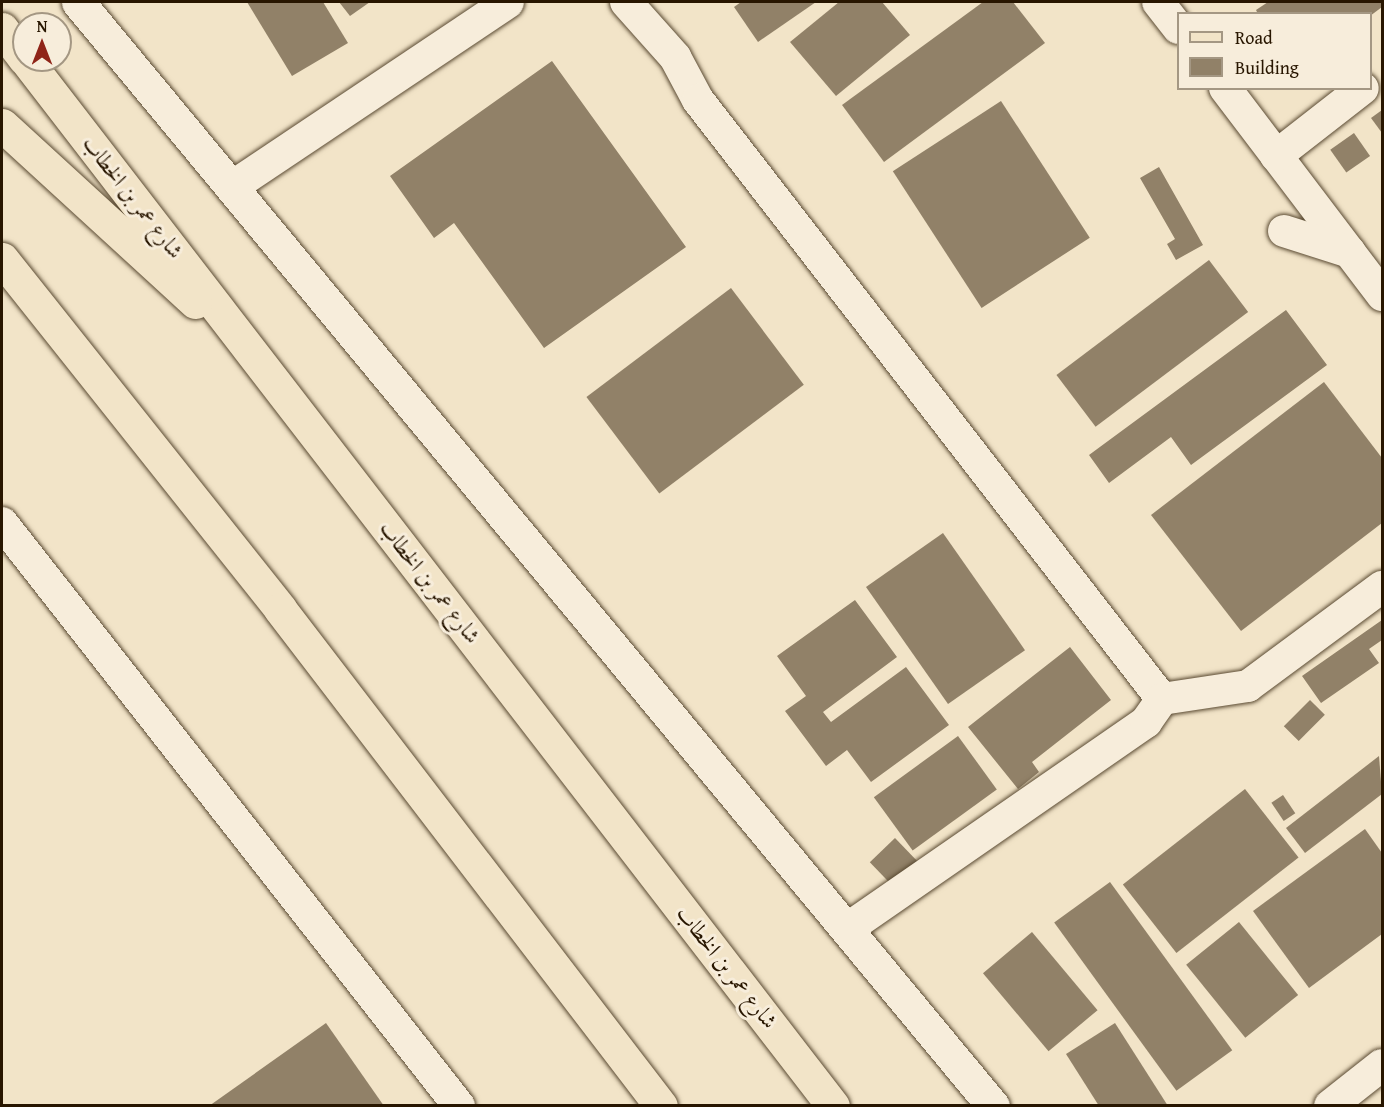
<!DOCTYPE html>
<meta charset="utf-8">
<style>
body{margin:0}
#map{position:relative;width:1384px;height:1107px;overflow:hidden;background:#f2e4c8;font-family:"Gentium Book Plus",Amiri,serif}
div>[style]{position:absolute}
.building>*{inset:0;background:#918168;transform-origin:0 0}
.roads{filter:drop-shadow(0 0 2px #5a4a32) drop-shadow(0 0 2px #5a4a32)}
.minor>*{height:32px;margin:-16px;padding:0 16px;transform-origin:16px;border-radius:16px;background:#f7eddb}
.tertiary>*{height:33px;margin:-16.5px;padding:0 16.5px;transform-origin:16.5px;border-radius:16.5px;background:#f7eddb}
.primary>*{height:33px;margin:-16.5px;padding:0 16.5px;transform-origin:16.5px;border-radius:16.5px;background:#f2e4c8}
span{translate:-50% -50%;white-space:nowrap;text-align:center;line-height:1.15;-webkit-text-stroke:6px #f7eddb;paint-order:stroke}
.street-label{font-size:22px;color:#281600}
.frame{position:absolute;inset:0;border:3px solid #281600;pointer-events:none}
.legend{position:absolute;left:1177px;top:12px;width:195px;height:78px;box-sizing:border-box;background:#f7eddb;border:2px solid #a49783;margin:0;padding:8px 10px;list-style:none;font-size:18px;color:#281600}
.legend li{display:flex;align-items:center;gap:12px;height:30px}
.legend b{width:30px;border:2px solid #a49783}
.north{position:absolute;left:12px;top:12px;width:60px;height:60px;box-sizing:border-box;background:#f7eddb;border:2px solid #a49783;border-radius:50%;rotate:0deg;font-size:16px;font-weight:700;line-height:24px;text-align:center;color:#281600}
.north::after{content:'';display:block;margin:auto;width:21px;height:27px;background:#8f2418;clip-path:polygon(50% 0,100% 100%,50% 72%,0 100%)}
</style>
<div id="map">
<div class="building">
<div style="clip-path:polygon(247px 2px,323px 2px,348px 43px,292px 76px)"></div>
<div style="clip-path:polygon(339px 2px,370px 2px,350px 16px)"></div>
<div style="clip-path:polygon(741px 2px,816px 2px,758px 42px,734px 7px)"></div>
<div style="clip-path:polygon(839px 2px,882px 2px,910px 35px,836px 96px,790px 42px)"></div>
<div style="clip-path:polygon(983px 2px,1013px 2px,1045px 43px,884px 162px,842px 105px)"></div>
<div style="clip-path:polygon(1268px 2px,1382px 2px,1382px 7px,1370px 16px,1258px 14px,1256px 10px)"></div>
<div style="clip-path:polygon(552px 61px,686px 247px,544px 348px,454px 223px,434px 238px,390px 176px)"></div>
<div style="left:1001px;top:101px;width:163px;height:129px;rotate:57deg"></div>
<div style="clip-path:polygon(1382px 110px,1382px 133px,1371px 118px)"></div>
<div style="left:1354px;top:133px;width:28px;height:29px;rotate:55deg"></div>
<div style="clip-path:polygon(1159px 167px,1203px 245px,1176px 260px,1167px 244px,1175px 239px,1140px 178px)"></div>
<div style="left:1209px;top:260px;width:65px;height:191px;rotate:53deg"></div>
<div style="left:731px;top:288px;width:121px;height:181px;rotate:53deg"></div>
<div style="clip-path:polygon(1286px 310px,1327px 365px,1191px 465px,1171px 437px,1109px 483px,1089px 455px)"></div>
<div style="clip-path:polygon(1324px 382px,1382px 458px,1382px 523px,1241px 631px,1151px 515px)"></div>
<div style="left:943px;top:533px;width:143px;height:94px;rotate:55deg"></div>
<div style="clip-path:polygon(855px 600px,897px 657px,823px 712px,831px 722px,906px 667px,949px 725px,871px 782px,847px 750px,826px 766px,785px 711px,806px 696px,777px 656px)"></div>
<div style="clip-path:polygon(1382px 620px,1382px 640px,1369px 649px,1379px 663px,1321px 703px,1302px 676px)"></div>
<div style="clip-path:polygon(1070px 647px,1111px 700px,1032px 762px,1039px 772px,1018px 789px,968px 727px)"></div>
<div style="left:1310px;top:700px;width:21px;height:37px;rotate:45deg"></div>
<div style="left:958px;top:736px;width:66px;height:104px;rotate:54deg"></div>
<div style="clip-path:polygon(1379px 756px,1382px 794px,1305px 853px,1286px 828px)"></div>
<div style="left:1245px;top:789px;width:87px;height:155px;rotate:52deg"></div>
<div style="left:1283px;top:795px;width:22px;height:14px;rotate:56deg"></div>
<div style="clip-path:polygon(1365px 829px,1382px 853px,1382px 934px,1309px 988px,1253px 911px)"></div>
<div style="left:895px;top:838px;width:35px;height:35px;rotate:46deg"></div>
<div style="left:1110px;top:882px;width:208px;height:69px;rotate:54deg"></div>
<div style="left:1239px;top:922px;width:94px;height:68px;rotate:51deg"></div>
<div style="left:1032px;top:932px;width:102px;height:64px;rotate:50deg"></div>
<div style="clip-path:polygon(326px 1023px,384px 1106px,209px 1106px)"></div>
<div style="clip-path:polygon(1115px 1023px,1168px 1106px,1099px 1106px,1066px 1054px)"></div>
</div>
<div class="roads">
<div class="minor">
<div style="left:626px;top:2px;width:74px;rotate:48.3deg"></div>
<div style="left:675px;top:57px;width:49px;rotate:61.9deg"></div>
<div style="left:698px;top:100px;width:758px;rotate:52.24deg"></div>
<div style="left:1158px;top:2px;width:33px;rotate:52deg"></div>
<div style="left:1225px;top:88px;width:260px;rotate:52.8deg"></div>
<div style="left:1276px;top:156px;width:110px;rotate:-38deg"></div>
<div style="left:232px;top:187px;width:332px;rotate:-33.8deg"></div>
<div style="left:1284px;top:231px;width:69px;rotate:17.7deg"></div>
<div style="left:2px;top:523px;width:741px;rotate:51.91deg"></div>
<div style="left:847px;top:929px;width:364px;rotate:-34.7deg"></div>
<div style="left:1146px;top:722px;width:28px;rotate:-55deg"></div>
<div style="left:1162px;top:699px;width:87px;rotate:-8.6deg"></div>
<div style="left:1248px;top:686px;width:167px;rotate:-36.5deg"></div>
<div style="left:1330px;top:1106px;width:66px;rotate:-38.3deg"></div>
</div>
<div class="tertiary">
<div style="left:78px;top:2px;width:1434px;rotate:50.35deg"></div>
</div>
<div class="primary">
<div style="left:2px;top:29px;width:36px;rotate:53deg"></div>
<div style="left:26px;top:60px;width:1321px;rotate:52.35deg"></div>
<div style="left:2px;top:125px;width:262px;rotate:42.5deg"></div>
<div style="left:2px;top:259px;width:447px;rotate:51.5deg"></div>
<div style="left:280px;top:609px;width:626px;rotate:52.53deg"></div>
</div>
</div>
<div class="street-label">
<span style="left:133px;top:197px;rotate:52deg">شارع عمر بن الخطاب</span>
<span style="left:430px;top:582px;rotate:52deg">شارع عمر بن الخطاب</span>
<span style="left:727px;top:967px;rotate:52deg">شارع عمر بن الخطاب</span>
</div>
<div class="frame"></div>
<ul class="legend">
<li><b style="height:8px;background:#f2e4c8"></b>Road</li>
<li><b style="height:16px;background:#918168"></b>Building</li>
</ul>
<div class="north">N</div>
</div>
